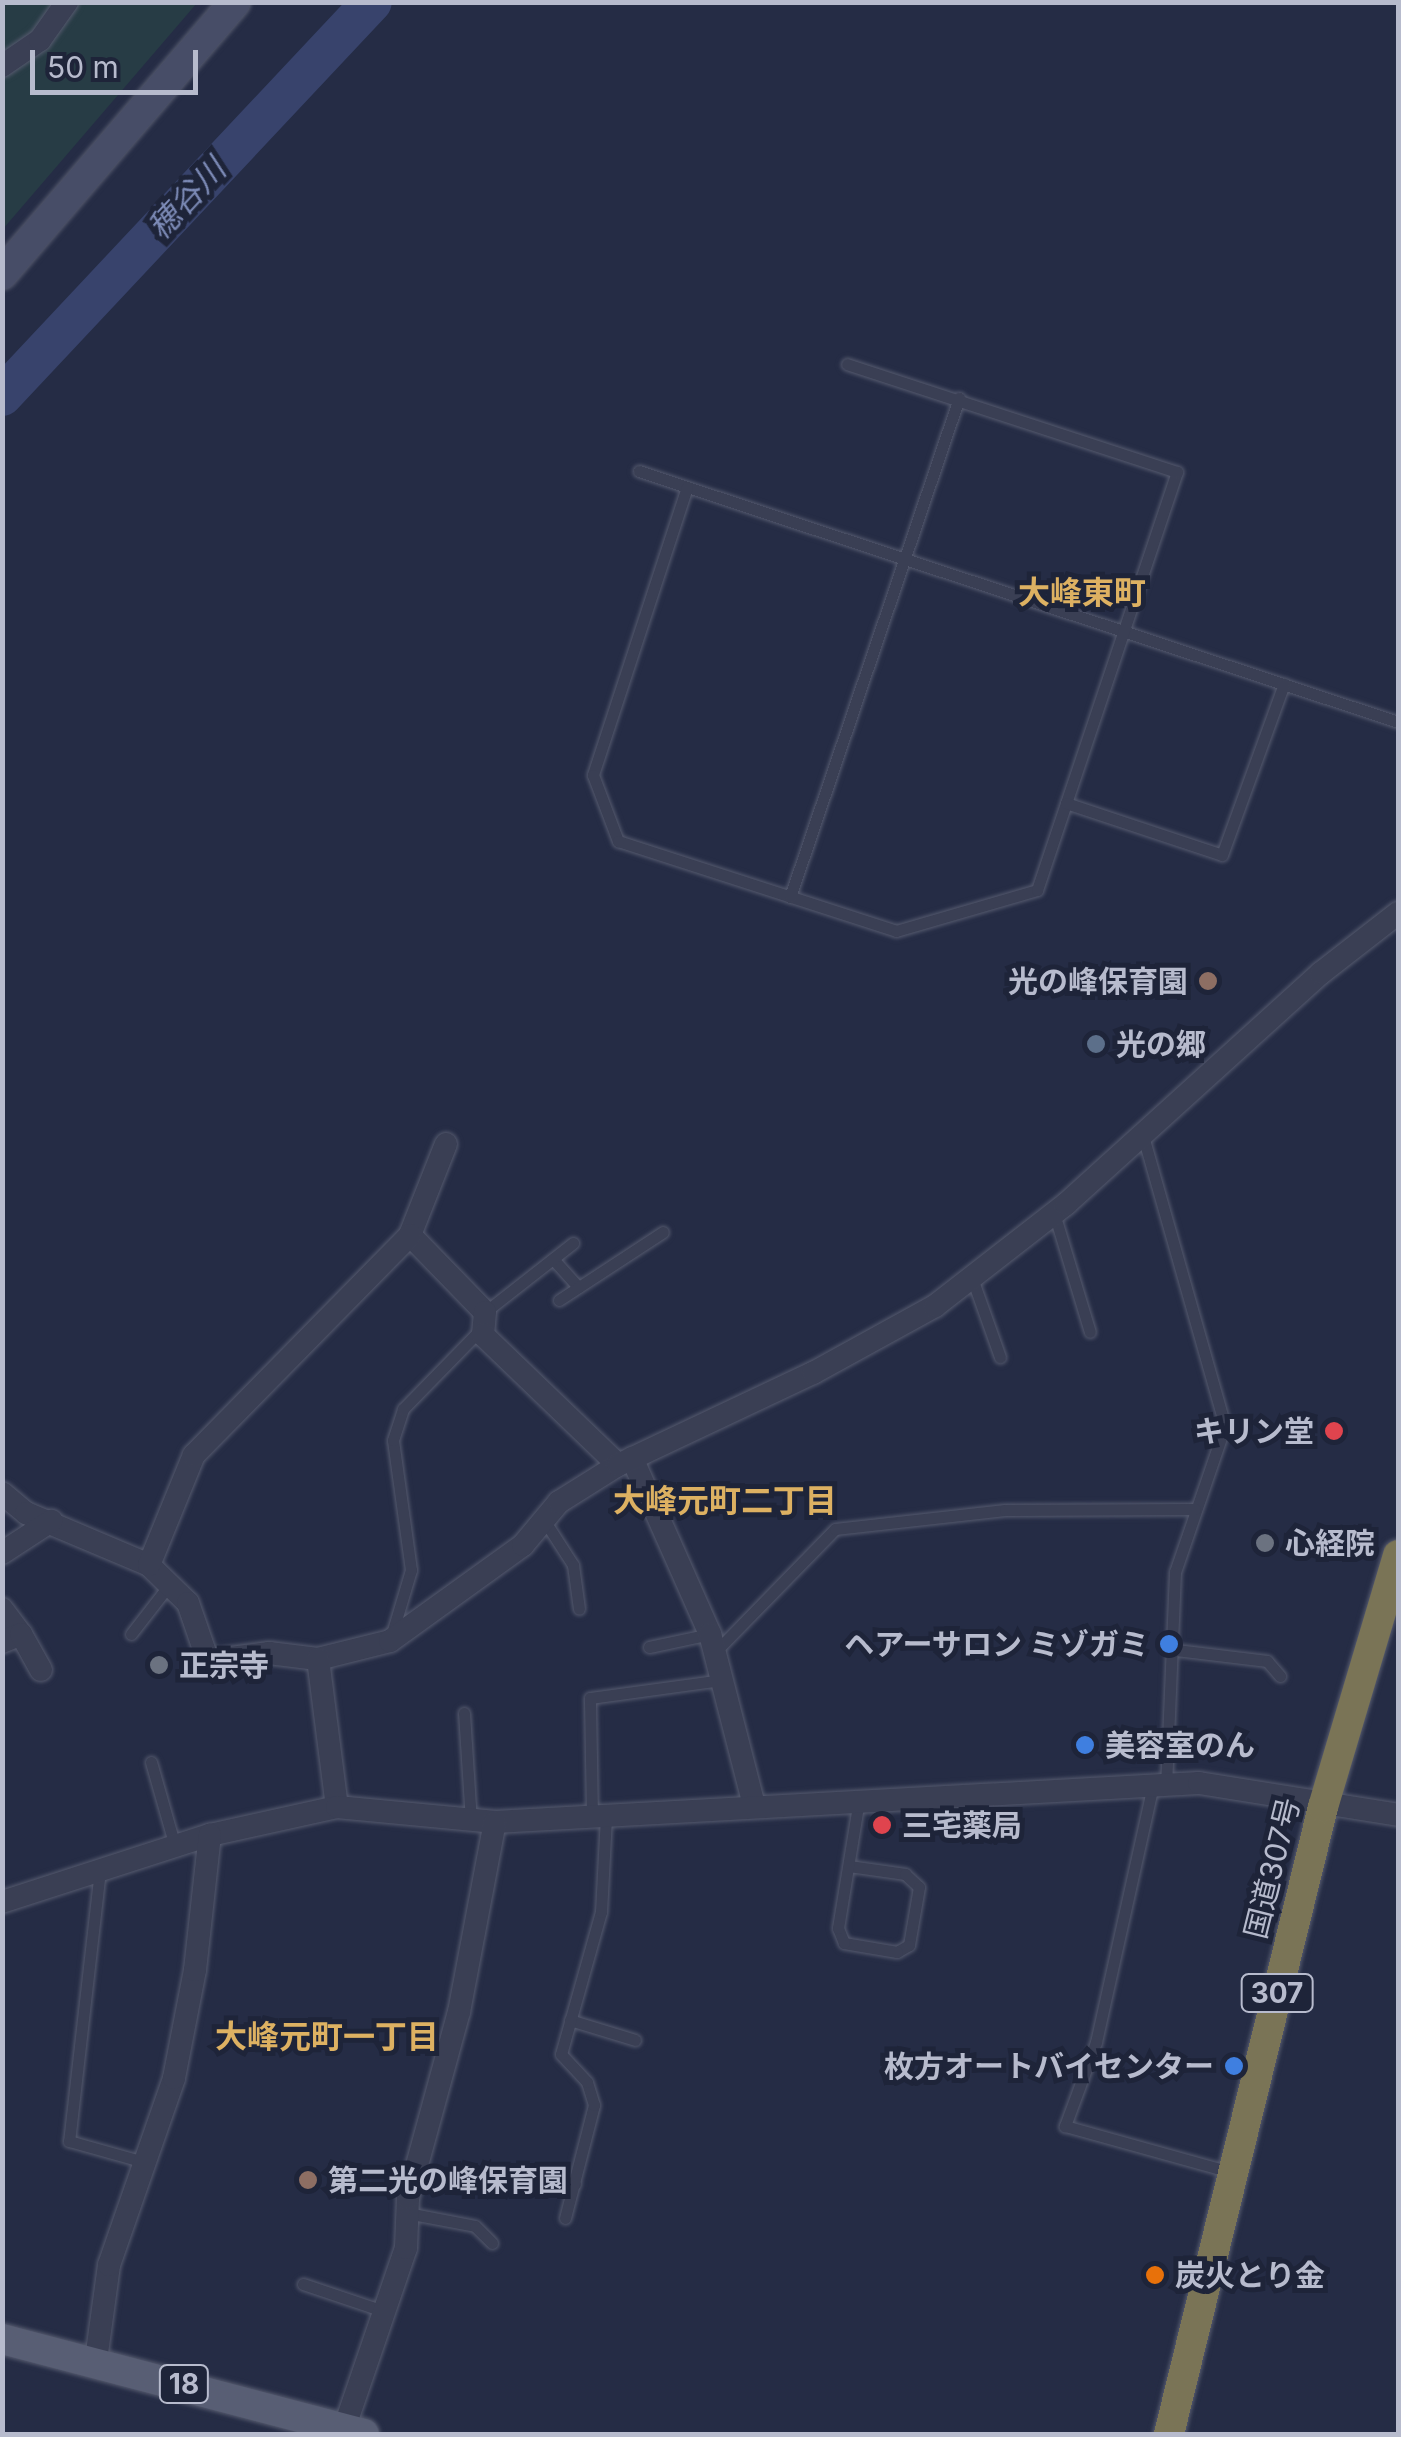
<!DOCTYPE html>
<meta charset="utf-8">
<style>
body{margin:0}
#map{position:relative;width:1401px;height:2437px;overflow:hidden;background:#252c45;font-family:Inter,"Noto Sans JP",sans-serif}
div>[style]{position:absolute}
.green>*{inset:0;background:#273c45}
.river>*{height:40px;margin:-20px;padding:0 20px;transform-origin:20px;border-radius:20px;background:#38436c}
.roads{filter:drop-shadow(0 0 2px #555a6e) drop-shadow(0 0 2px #555a6e)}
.lane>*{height:11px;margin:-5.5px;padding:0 5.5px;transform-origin:5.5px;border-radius:5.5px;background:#3a3f54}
.street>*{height:22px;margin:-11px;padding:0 11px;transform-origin:11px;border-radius:11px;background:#3a3f54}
.secondary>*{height:30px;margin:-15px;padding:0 15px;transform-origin:15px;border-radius:15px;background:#474d67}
.primary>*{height:30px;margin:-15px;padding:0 15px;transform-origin:15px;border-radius:15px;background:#585e74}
.highway>*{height:30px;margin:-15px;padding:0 15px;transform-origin:15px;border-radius:15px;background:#7a7456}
.dots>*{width:28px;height:28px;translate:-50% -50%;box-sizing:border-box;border:5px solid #1e2439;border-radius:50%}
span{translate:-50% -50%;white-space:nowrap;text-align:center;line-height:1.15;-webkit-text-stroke:10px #1e2439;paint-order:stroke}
.shield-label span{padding:2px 8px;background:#1e2439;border:2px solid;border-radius:8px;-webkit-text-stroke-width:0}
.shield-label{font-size:28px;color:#b7bbcd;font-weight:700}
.poi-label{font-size:30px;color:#b7bbcd;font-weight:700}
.right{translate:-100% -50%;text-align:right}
.left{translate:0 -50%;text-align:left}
.street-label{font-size:30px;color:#b7bbcd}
.water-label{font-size:32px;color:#7c8ab6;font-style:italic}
.neighbourhood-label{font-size:32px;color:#ddb162;font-weight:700}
.frame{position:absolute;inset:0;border:5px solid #b7bbcd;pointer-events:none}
.scale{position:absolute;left:30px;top:50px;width:168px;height:45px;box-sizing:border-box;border:5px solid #b7bbcd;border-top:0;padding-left:12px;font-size:30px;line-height:35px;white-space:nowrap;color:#b7bbcd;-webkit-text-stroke:8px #1e2439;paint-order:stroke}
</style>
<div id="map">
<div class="green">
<div style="clip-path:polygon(3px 3px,197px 3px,3px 229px)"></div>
</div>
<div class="river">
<div style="left:2px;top:396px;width:540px;rotate:-46.8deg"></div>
</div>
<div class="roads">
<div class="lane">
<div style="left:639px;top:471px;width:799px;rotate:18.3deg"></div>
<div style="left:687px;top:487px;width:303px;rotate:108.1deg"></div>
<div style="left:593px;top:775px;width:71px;rotate:69.3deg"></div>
<div style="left:618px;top:841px;width:292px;rotate:17.9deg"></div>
<div style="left:896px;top:931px;width:147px;rotate:-16.2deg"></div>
<div style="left:1037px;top:890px;width:441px;rotate:-71.5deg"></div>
<div style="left:1177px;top:472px;width:347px;rotate:-161.9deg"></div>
<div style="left:1066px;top:803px;width:164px;rotate:18.4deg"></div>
<div style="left:1222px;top:855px;width:182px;rotate:-70.1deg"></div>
<div style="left:790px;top:897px;width:527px;rotate:-71.29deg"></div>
<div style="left:1143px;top:1136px;width:301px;rotate:74.2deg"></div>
<div style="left:1225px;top:1426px;width:154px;rotate:108.9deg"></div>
<div style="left:1175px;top:1572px;width:212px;rotate:92.4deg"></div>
<div style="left:1054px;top:1213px;width:124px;rotate:73.2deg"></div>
<div style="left:553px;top:1259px;width:38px;rotate:48deg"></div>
<div style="left:972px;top:1278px;width:84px;rotate:70.5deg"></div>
<div style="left:559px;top:1300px;width:124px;rotate:-33.2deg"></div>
<div style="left:485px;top:1312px;width:112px;rotate:-38.1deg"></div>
<div style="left:544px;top:1520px;width:54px;rotate:57.2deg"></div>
<div style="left:573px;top:1565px;width:44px;rotate:82.2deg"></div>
<div style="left:131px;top:1634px;width:62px;rotate:-52.2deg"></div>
<div style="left:391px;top:1637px;width:70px;rotate:-73.4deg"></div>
<div style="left:411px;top:1570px;width:131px;rotate:-97.9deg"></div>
<div style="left:393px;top:1440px;width:33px;rotate:-72deg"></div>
<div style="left:403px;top:1409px;width:112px;rotate:-45.7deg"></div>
<div style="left:649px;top:1647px;width:62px;rotate:-12deg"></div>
<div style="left:1176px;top:1650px;width:92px;rotate:6.9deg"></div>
<div style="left:1267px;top:1661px;width:20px;rotate:49deg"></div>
<div style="left:716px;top:1651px;width:170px;rotate:-45.7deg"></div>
<div style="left:835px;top:1529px;width:171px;rotate:-6.4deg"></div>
<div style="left:1005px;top:1510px;width:190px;rotate:-0.3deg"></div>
<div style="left:464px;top:1713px;width:108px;rotate:86.3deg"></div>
<div style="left:151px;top:1762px;width:87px;rotate:74.1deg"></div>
<div style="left:1153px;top:1785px;width:263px;rotate:102.5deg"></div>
<div style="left:1096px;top:2042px;width:90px;rotate:110.3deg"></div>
<div style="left:1065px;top:2126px;width:172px;rotate:15.5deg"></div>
<div style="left:592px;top:1816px;width:118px;rotate:-91deg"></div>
<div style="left:590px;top:1698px;width:132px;rotate:-7.8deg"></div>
<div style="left:849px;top:1866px;width:57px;rotate:8.1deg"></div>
<div style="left:905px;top:1874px;width:19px;rotate:43deg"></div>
<div style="left:919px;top:1887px;width:59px;rotate:99.8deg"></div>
<div style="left:909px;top:1945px;width:14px;rotate:150deg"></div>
<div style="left:897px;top:1952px;width:54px;rotate:-170.4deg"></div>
<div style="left:844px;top:1943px;width:16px;rotate:-112deg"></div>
<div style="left:838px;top:1928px;width:130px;rotate:-80.7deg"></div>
<div style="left:100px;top:1870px;width:273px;rotate:96.5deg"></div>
<div style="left:69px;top:2141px;width:78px;rotate:15.6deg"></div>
<div style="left:570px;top:2020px;width:68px;rotate:17.1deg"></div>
<div style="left:528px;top:2174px;width:48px;rotate:12deg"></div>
<div style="left:407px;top:2213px;width:69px;rotate:10.8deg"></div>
<div style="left:475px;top:2226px;width:24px;rotate:45deg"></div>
<div style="left:565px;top:2218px;width:117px;rotate:-75.6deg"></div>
<div style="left:594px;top:2105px;width:24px;rotate:-107deg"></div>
<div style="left:587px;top:2082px;width:38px;rotate:-133deg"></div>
<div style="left:561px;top:2054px;width:148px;rotate:-74.3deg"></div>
<div style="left:601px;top:1912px;width:97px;rotate:-87deg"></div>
<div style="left:303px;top:2284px;width:84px;rotate:18.6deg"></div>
</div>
<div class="street">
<div style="left:2px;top:66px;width:46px;rotate:-34.4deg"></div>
<div style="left:40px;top:40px;width:47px;rotate:-54.6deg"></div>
<div style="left:446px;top:1144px;width:98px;rotate:111.6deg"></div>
<div style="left:410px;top:1235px;width:107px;rotate:45.8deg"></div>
<div style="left:485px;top:1312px;width:23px;rotate:95deg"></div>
<div style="left:483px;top:1335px;width:187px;rotate:43.9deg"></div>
<div style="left:632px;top:1458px;width:193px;rotate:66.1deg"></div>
<div style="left:710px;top:1634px;width:177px;rotate:75.6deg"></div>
<div style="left:2px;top:1493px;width:31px;rotate:40deg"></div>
<div style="left:26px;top:1513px;width:134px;rotate:22.9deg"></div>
<div style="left:149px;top:1565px;width:54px;rotate:44.3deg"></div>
<div style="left:188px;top:1603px;width:61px;rotate:71deg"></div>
<div style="left:208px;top:1661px;width:62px;rotate:-7.5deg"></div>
<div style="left:269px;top:1653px;width:49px;rotate:7deg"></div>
<div style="left:318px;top:1659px;width:74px;rotate:-14deg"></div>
<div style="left:390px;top:1641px;width:164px;rotate:-35.8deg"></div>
<div style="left:523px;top:1545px;width:56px;rotate:-50.1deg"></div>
<div style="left:559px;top:1502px;width:70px;rotate:-32.1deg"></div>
<div style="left:618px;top:1465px;width:216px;rotate:-25.3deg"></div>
<div style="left:813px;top:1373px;width:139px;rotate:-28.8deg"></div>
<div style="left:935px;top:1306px;width:166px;rotate:-37.9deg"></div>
<div style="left:1066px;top:1204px;width:344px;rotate:-42.2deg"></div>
<div style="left:1321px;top:973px;width:98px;rotate:-37.9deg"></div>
<div style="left:2px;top:1553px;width:59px;rotate:-33.1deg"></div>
<div style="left:149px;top:1565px;width:119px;rotate:-67.8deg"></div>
<div style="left:194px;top:1455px;width:308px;rotate:-45.5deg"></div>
<div style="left:2px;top:1609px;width:31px;rotate:53deg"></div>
<div style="left:21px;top:1634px;width:21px;rotate:157deg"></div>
<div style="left:21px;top:1634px;width:41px;rotate:60.9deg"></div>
<div style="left:318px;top:1659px;width:149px;rotate:82.7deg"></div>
<div style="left:2px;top:1902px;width:219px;rotate:-17.9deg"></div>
<div style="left:210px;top:1835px;width:130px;rotate:-12.4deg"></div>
<div style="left:337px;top:1807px;width:159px;rotate:5.4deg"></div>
<div style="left:495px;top:1822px;width:705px;rotate:-3.17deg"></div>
<div style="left:1199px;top:1783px;width:202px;rotate:9.1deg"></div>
<div style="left:96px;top:2360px;width:96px;rotate:-82.2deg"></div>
<div style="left:109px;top:2265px;width:198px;rotate:-70.8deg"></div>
<div style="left:174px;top:2078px;width:110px;rotate:-79deg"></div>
<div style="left:195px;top:1970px;width:136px;rotate:-83.7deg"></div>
<div style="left:345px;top:2426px;width:188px;rotate:-71.1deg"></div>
<div style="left:406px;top:2248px;width:50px;rotate:-87.7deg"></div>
<div style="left:408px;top:2198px;width:193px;rotate:-74.7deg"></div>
<div style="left:459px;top:2012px;width:193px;rotate:-79.3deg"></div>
</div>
<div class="secondary">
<div style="left:2px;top:274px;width:358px;rotate:-49.4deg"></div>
</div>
<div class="primary">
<div style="left:2px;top:2339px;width:374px;rotate:14.7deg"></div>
</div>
<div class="highway">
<div style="left:1169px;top:2434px;width:646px;rotate:-76.2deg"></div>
<div style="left:1323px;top:1807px;width:263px;rotate:-73.4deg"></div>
</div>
</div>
<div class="dots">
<div style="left:1208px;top:981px;background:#8d6e63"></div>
<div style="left:1096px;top:1044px;background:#5c6f8a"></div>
<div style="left:1334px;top:1431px;background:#e0444e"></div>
<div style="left:1265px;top:1543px;background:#6b7280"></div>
<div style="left:1169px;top:1644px;background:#3f7fe0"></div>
<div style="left:159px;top:1665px;background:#6b7280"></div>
<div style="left:1085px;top:1745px;background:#3f7fe0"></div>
<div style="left:882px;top:1825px;background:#e0444e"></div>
<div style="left:1234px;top:2066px;background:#3f7fe0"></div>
<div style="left:308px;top:2180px;background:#8d6e63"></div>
<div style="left:1155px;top:2275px;background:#e8710a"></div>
</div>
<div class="shield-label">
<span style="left:1277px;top:1993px">307</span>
<span style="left:184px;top:2384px">18</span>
</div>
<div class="poi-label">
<span class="right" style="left:1188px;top:981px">光の峰保育園</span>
<span class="left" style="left:1116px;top:1044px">光の郷</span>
<span class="right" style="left:1314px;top:1431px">キリン堂</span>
<span class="left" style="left:1285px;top:1543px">心経院</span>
<span class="right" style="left:1149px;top:1644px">ヘアーサロン ミゾガミ</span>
<span class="left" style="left:179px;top:1665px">正宗寺</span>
<span class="left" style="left:1105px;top:1745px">美容室のん</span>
<span class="left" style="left:902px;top:1825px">三宅薬局</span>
<span class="right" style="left:1214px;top:2066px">枚方オートバイセンター</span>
<span class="left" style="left:328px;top:2180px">第二光の峰保育園</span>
<span class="left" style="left:1175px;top:2275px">炭火とり金</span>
</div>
<div class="street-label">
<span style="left:1272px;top:1868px;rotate:-76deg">国道307号</span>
</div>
<div class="water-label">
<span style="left:187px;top:199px;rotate:-47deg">穂谷川</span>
</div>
<div class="neighbourhood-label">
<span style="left:1082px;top:593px">大峰東町</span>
<span style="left:725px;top:1501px">大峰元町二丁目</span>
<span style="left:327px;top:2037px">大峰元町一丁目</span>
</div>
<div class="frame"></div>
<div class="scale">50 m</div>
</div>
